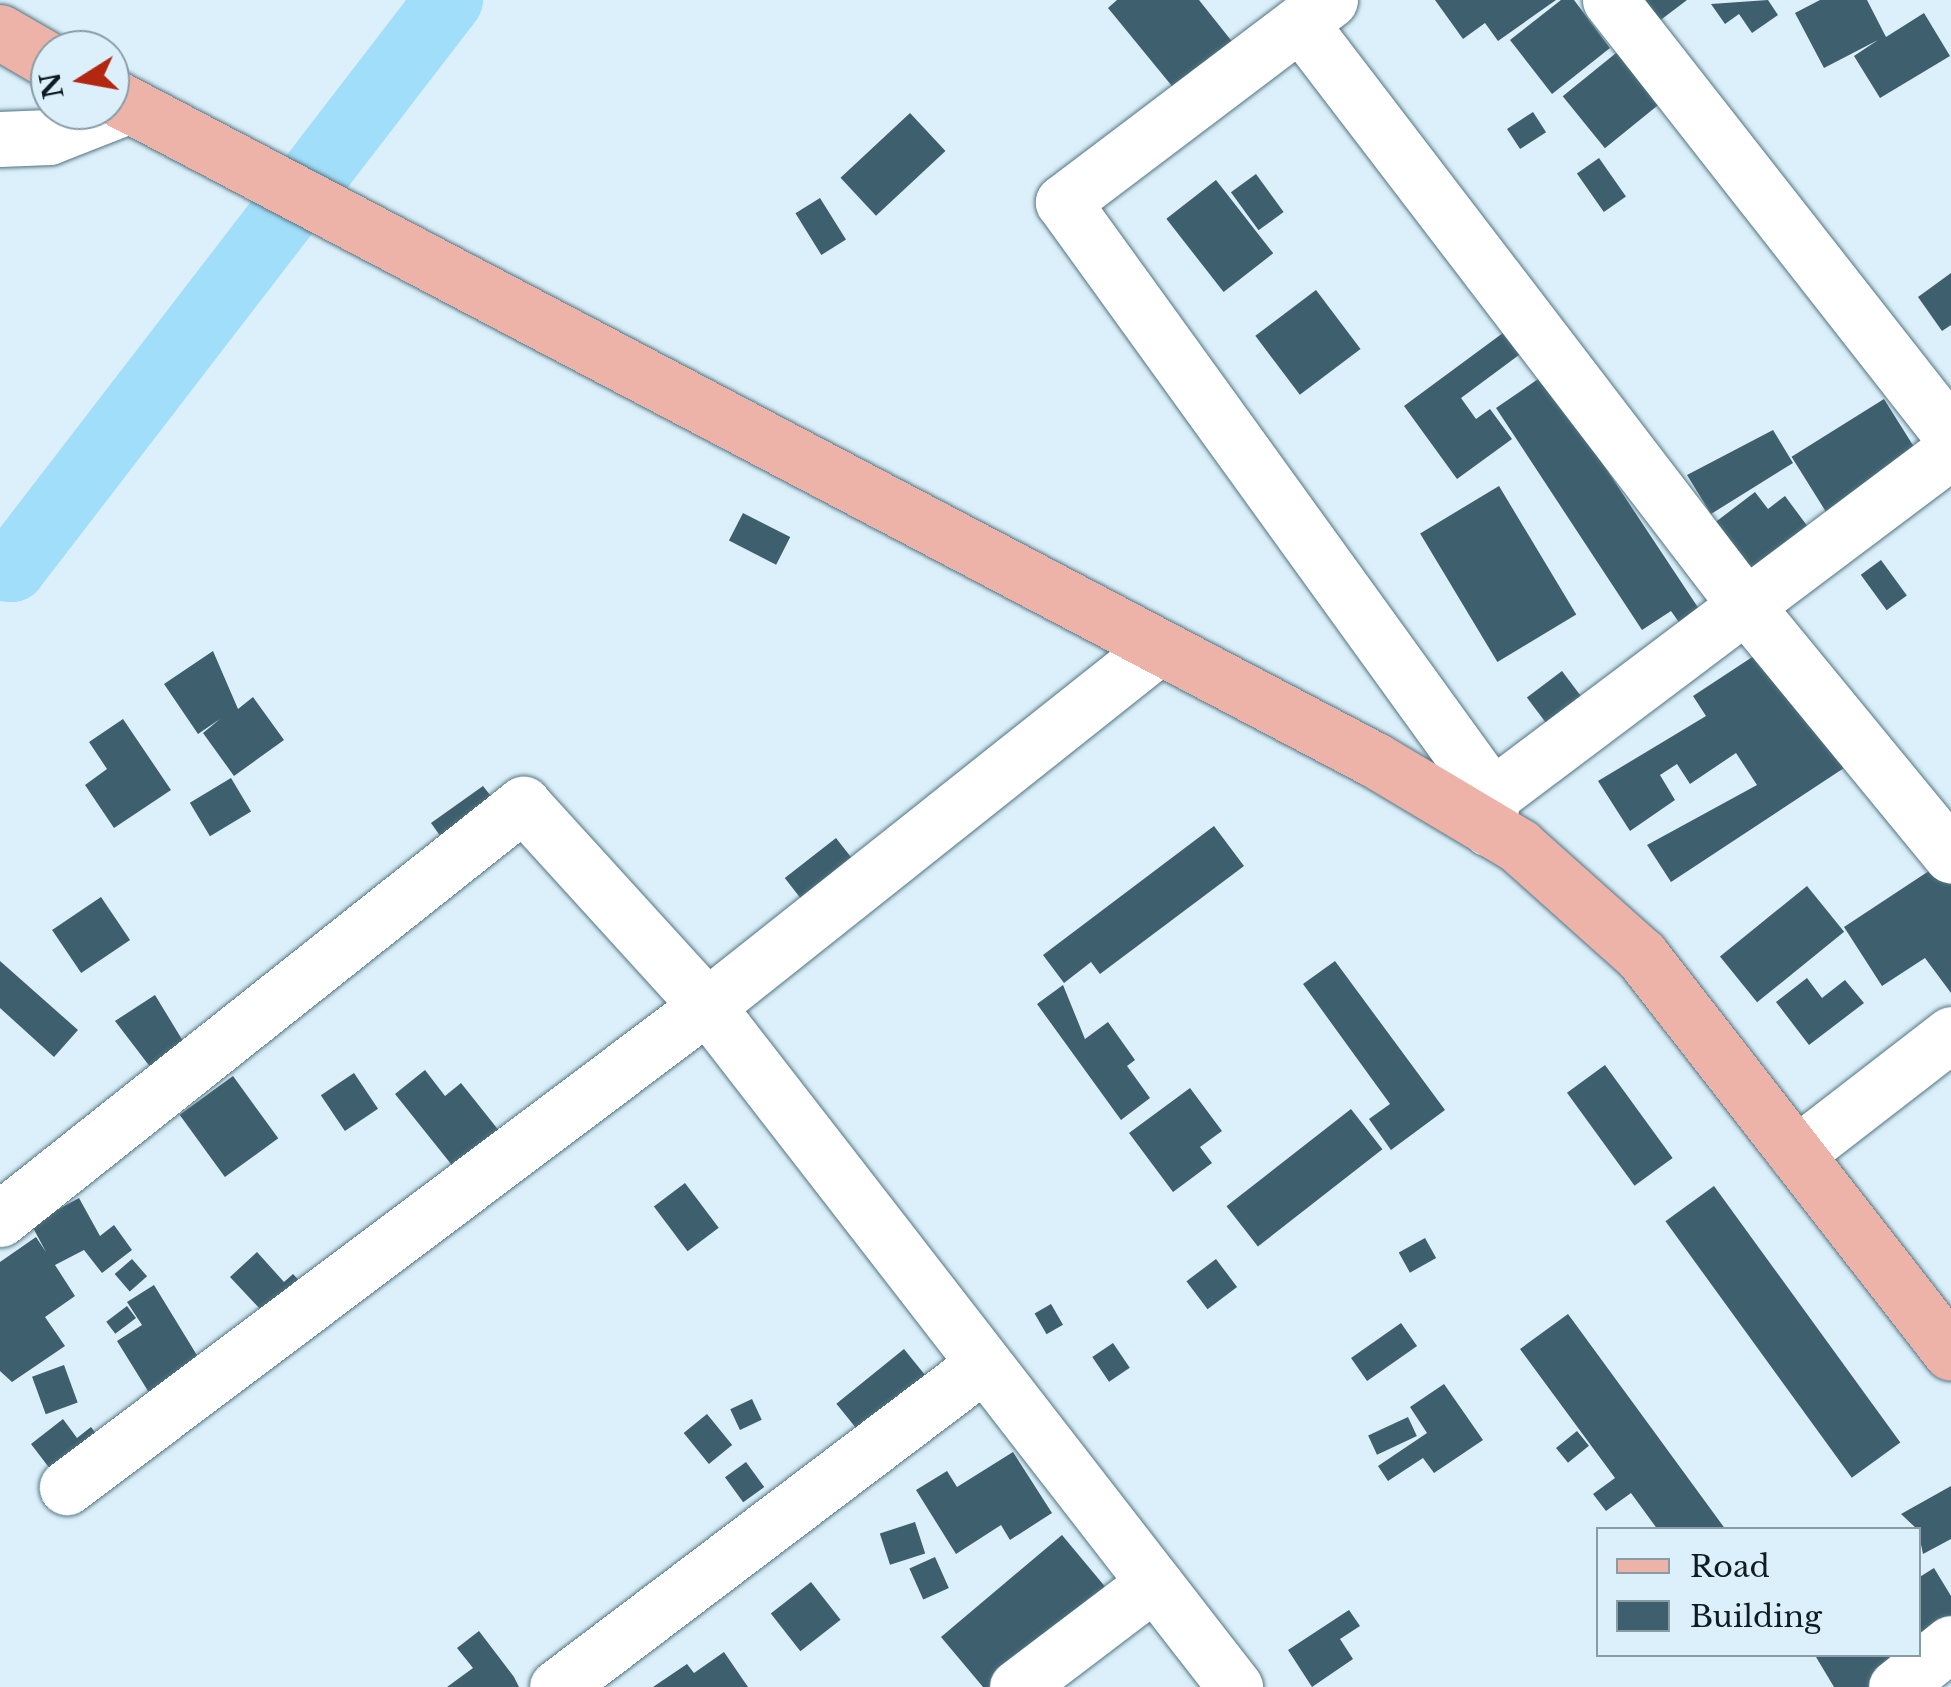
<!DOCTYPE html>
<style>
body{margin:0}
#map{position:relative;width:1951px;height:1687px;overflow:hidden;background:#dbf0fa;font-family:"Libre Baskerville",serif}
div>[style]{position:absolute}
.river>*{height:68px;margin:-34px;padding:0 34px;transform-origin:34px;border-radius:34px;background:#a1def9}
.building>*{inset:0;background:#3e5f6d;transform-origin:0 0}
.roads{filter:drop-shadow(0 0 2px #527482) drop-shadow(0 0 2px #527482)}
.minor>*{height:55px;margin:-27.5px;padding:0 27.5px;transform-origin:27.5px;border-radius:27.5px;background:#fff}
.major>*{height:55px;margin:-27.5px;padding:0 27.5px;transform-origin:27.5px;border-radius:27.5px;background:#eeb3a8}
span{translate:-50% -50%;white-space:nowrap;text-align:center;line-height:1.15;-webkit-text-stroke:10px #dbf0fa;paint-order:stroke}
.legend{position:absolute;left:1596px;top:1527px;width:325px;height:130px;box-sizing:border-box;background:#dbf0fa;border:2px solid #899ca4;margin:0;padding:12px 18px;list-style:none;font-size:30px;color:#0f1d22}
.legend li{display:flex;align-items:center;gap:20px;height:50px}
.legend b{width:50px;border:2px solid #899ca4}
.north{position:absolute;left:30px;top:30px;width:100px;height:100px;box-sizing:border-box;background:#dbf0fa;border:2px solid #899ca4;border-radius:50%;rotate:259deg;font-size:28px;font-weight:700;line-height:40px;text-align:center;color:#0f1d22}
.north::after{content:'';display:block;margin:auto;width:35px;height:45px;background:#b32610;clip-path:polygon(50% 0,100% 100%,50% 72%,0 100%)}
</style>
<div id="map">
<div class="river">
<div style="left:0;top:567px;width:12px;rotate:5deg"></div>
<div style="left:12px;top:568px;width:717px;rotate:-52.43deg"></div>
</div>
<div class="building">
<div style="clip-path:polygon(1117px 0,1199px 0,1234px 44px,1176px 91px,1108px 8px)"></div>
<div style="clip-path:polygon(1435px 0,1556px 0,1498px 41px,1485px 23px,1463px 39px)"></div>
<div style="clip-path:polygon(1561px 0,1574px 0,1610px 48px,1552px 94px,1510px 40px)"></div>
<div style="clip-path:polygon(1635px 0,1687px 0,1654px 25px)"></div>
<div style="clip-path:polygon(1768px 0,1778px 15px,1752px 33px,1739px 14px,1725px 24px,1711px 4px)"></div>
<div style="clip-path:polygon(1820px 0,1867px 0,1886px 37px,1924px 13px,1950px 56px,1880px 98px,1854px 56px,1878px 40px,1824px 68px,1795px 13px)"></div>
<div style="left:1621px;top:49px;width:67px;height:75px;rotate:51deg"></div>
<div style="left:1533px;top:112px;width:24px;height:31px;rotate:57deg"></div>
<div style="left:910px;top:113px;width:52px;height:95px;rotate:47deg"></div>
<div style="left:1599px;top:158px;width:47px;height:27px;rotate:55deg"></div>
<div style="left:1256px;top:174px;width:47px;height:31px;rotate:54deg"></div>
<div style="left:1216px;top:180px;width:93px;height:63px;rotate:52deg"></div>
<div style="left:820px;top:198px;width:49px;height:29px;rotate:58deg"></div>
<div style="clip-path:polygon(1951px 273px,1951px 325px,1942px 331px,1918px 297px)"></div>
<div style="left:1316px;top:290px;width:74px;height:76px;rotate:53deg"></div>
<div style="clip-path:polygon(1507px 330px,1523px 352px,1461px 398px,1476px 419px,1490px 409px,1512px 439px,1457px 479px,1404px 406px)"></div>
<div style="clip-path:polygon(1544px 375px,1701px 612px,1681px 625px,1671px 611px,1642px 630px,1496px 408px)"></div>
<div style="left:1884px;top:399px;width:65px;height:109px;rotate:58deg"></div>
<div style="clip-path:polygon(1773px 430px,1793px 463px,1711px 514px,1687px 475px)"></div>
<div style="left:1499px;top:486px;width:150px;height:92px;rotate:59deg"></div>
<div style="clip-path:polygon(1755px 492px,1768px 509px,1785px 496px,1811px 531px,1752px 575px,1713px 524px)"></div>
<div style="left:743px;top:513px;width:53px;height:31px;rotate:27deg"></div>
<div style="left:1881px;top:560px;width:44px;height:25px;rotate:54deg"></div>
<div style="clip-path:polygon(1766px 648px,1844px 768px,1671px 882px,1647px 845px,1757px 785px,1736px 753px,1690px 784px,1677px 764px,1660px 775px,1675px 800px,1630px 831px,1598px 781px,1706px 716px,1693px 696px)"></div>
<div style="clip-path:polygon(213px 651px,238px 709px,253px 697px,284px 740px,234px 776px,203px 733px,220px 719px,198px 734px,164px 684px)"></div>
<div style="left:1562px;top:671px;width:36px;height:44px;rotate:53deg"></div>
<div style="clip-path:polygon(123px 719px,171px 790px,114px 828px,85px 785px,107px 769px,89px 742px)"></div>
<div style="left:231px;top:778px;width:39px;height:48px;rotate:59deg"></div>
<div style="clip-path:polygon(483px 786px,494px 800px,446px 844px,431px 823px)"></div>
<div style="clip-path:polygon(1214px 826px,1244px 866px,1100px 974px,1091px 962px,1064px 983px,1043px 955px)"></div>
<div style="left:836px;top:838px;width:53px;height:65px;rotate:52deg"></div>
<div style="clip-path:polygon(1941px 863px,1951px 879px,1951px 993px,1925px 958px,1882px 986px,1844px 927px)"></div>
<div style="left:1807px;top:886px;width:59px;height:112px;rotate:51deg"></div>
<div style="left:101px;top:897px;width:52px;height:59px;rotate:56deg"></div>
<div style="clip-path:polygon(0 961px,78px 1030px,54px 1057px,0 1008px)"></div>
<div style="clip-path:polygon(1335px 961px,1445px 1110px,1391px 1150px,1369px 1119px,1390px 1104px,1303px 984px)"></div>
<div style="clip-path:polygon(1807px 978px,1822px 998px,1845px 980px,1864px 1003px,1809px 1045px,1776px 1002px)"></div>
<div style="clip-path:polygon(1063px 985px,1085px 1039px,1108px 1022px,1135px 1060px,1127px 1066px,1150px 1098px,1121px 1120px,1037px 1004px)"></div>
<div style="clip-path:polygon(155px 995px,186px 1046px,151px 1068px,115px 1021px)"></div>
<div style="left:1605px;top:1065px;width:115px;height:47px;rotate:54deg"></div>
<div style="clip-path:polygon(425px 1070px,445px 1096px,461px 1083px,516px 1152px,471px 1189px,395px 1094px)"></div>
<div style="left:354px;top:1073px;width:43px;height:40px;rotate:56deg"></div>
<div style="left:233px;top:1076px;width:77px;height:66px;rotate:54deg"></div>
<div style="clip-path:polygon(1190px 1088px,1222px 1131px,1200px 1147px,1212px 1163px,1173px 1192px,1129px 1133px)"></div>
<div style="left:1351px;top:1109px;width:51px;height:158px;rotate:52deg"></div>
<div style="left:685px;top:1183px;width:56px;height:39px;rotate:53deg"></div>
<div style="left:1714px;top:1186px;width:317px;height:60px;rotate:54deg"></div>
<div style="clip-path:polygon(79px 1198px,100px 1236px,114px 1225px,132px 1250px,102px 1273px,84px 1250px,55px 1265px,75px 1296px,45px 1317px,65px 1346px,12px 1382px,0 1371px,0 1262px,36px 1237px,46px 1252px,31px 1224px)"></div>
<div style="left:1425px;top:1238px;width:23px;height:30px;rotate:61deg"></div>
<div style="clip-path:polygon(257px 1252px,284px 1282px,293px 1274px,310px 1292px,275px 1325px,230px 1277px)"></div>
<div style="left:132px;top:1259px;width:23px;height:23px;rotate:49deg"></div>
<div style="left:1216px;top:1259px;width:35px;height:37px;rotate:53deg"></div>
<div style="clip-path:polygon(154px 1285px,217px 1388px,166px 1420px,117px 1341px,142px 1325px,127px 1302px)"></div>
<div style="left:1051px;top:1304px;width:24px;height:19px;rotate:60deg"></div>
<div style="left:127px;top:1306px;width:15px;height:26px;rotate:53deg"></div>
<div style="clip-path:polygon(1568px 1314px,1726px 1530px,1658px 1530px,1631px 1493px,1606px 1511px,1593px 1494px,1615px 1478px,1520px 1349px)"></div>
<div style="left:1401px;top:1323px;width:28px;height:61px;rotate:55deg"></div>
<div style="left:1113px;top:1343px;width:30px;height:25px;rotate:56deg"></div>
<div style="left:904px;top:1349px;width:63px;height:87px;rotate:51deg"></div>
<div style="left:64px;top:1365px;width:40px;height:34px;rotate:70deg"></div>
<div style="clip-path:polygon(1444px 1384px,1483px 1440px,1434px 1473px,1423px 1458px,1388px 1481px,1378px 1466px,1427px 1433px,1410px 1407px)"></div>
<div style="left:752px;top:1399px;width:23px;height:24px;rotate:65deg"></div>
<div style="left:707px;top:1414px;width:40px;height:30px;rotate:51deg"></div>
<div style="left:1408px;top:1417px;width:21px;height:44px;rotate:65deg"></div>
<div style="clip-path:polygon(63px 1419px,77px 1438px,91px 1427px,103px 1443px,57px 1478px,31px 1444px)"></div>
<div style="left:1577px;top:1431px;width:19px;height:27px;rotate:51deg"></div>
<div style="clip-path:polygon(1013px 1452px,1052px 1513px,1010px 1540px,1001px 1525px,956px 1554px,916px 1490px,947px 1471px,957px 1487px)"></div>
<div style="left:746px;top:1462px;width:31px;height:26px;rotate:54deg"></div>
<div style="clip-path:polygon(1951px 1486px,1951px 1539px,1923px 1554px,1918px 1530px,1901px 1514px)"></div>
<div style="left:915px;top:1522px;width:33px;height:37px;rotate:72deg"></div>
<div style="clip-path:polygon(1062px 1535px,1112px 1595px,1003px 1687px,983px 1687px,941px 1637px)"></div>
<div style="left:935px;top:1557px;width:34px;height:28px;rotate:66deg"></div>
<div style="clip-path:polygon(1934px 1568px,1951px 1596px,1951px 1639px,1918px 1654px,1918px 1578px)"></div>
<div style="left:811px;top:1582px;width:48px;height:51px;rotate:52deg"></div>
<div style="clip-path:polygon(1349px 1610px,1360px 1626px,1340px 1639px,1353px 1659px,1312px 1687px,1288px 1650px)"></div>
<div style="clip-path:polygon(479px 1631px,514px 1677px,519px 1687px,447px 1687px,473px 1668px,457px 1648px)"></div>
<div style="clip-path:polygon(724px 1652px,748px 1687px,653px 1687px,687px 1664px,694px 1673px)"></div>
<div style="clip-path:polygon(1896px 1654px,1887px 1687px,1834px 1687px,1816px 1657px)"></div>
</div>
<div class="roads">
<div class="minor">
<div style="left:1330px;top:0;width:335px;rotate:142.9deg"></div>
<div style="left:1063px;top:202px;width:733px;rotate:54.16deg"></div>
<div style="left:1492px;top:796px;width:33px;rotate:95deg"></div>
<div style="left:1610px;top:0;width:553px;rotate:51.91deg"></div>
<div style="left:1300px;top:23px;width:734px;rotate:52.58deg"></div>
<div style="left:1746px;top:606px;width:323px;rotate:50.6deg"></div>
<div style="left:0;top:139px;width:49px;rotate:-2.3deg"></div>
<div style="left:49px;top:137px;width:85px;rotate:-21.4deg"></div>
<div style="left:1159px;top:647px;width:577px;rotate:141.54deg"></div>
<div style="left:707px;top:1006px;width:862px;rotate:52.21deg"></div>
<div style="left:1492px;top:796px;width:574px;rotate:-36.93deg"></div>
<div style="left:1796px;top:1154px;width:196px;rotate:-37.7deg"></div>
<div style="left:0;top:1219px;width:668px;rotate:-38.43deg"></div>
<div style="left:523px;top:804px;width:273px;rotate:47.7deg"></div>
<div style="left:707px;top:1006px;width:801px;rotate:143.07deg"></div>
<div style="left:557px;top:1687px;width:535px;rotate:-37.11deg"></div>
<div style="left:1017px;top:1687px;width:172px;rotate:-37.2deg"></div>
<div style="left:1896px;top:1687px;width:70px;rotate:-38.7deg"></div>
</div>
<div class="major">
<div style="left:0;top:32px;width:58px;rotate:30.1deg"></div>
<div style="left:110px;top:95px;width:1429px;rotate:27.73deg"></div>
<div style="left:1375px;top:760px;width:168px;rotate:30.8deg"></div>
<div style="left:1519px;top:846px;width:164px;rotate:41.8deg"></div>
<div style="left:1641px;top:955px;width:504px;rotate:52.09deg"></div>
</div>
</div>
<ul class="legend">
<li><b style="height:12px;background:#eeb3a8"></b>Road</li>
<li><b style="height:28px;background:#3e5f6d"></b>Building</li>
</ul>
<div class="north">N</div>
</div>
